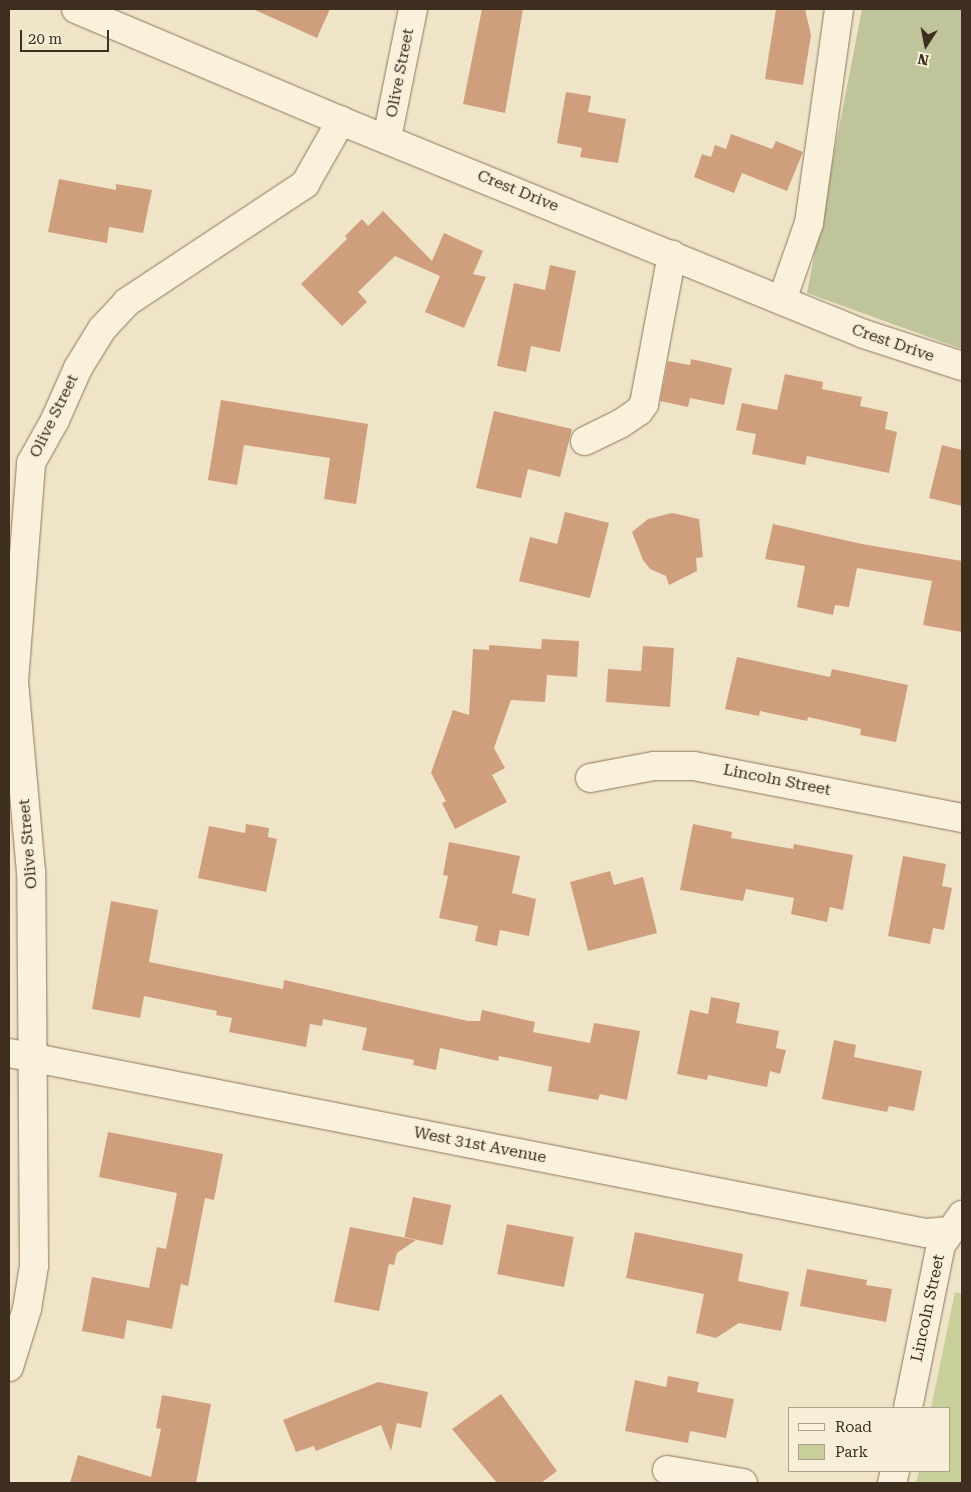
<!DOCTYPE html>
<style>
body{margin:0}
#map{position:relative;width:971px;height:1492px;overflow:hidden;background:#f0e4c8;font-family:"Roboto Serif",serif}
div>[style]{position:absolute}
.green>*{inset:0;background:#c9cf9b}
.cemetery>*{inset:0;background:#bfc49a}
.building>*{inset:0;background:#cf9f7d;transform-origin:0 0}
.roads{filter:drop-shadow(0 0 1px #8d765c) drop-shadow(0 0 1px #8d765c)}
.street>*{height:28px;margin:-14px;padding:0 14px;transform-origin:14px;border-radius:14px;background:#faf1dc}
span{translate:-50% -50%;white-space:nowrap;text-align:center;line-height:1.15;-webkit-text-stroke:4px #f7eed8;paint-order:stroke}
.street-label{font-size:16px;color:#3d2e20}
.frame{position:absolute;inset:0;border:10px solid #3d2e20;pointer-events:none}
.legend{position:absolute;left:788px;top:1407px;width:162px;height:65px;box-sizing:border-box;background:#f7eed8;border:1px solid #ada18e;margin:0;padding:6px 9px;list-style:none;font-size:15px;color:#3d2e20}
.legend li{display:flex;align-items:center;gap:10px;height:25px}
.legend b{width:25px;border:1px solid #ada18e}
.north{position:absolute;left:901px;top:20px;width:50px;height:50px;-webkit-text-stroke:4px #f7eed8;paint-order:stroke;rotate:191deg;font-size:14px;font-weight:700;line-height:20px;text-align:center;color:#3d2e20}
.north::after{content:'';display:block;margin:auto;width:18px;height:22px;background:#3d2e20;clip-path:polygon(50% 0,100% 100%,50% 72%,0 100%)}
.scale{position:absolute;left:20px;top:30px;width:89px;height:22px;box-sizing:border-box;border:2px solid #3d2e20;border-top:0;padding-left:6px;font-size:15px;line-height:18px;white-space:nowrap;color:#3d2e20;-webkit-text-stroke:4px #f7eed8;paint-order:stroke}
</style>
<div id="map">
<div class="green">
<div style="clip-path:polygon(955px 1292px,962px 1294px,962px 1483px,916px 1483px,919px 1471px,950px 1471px,950px 1408px,931px 1408px)"></div>
</div>
<div class="cemetery">
<div style="clip-path:polygon(862px 9px,962px 9px,962px 349px,807px 293px)"></div>
</div>
<div class="building">
<div style="clip-path:polygon(253px 9px,330px 9px,317px 38px)"></div>
<div style="clip-path:polygon(482px 9px,523px 9px,505px 113px,463px 104px)"></div>
<div style="clip-path:polygon(776px 9px,805px 9px,811px 35px,803px 85px,765px 79px)"></div>
<div style="clip-path:polygon(566px 92px,591px 96px,588px 112px,626px 119px,618px 163px,580px 157px,582px 148px,557px 143px)"></div>
<div style="clip-path:polygon(731px 134px,772px 149px,776px 141px,803px 152px,787px 191px,742px 173px,734px 193px,694px 177px,702px 154px,711px 157px,715px 145px,726px 149px)"></div>
<div style="clip-path:polygon(59px 179px,116px 190px,116px 184px,152px 190px,143px 233px,109px 227px,107px 243px,48px 232px)"></div>
<div style="clip-path:polygon(383px 211px,432px 261px,444px 233px,483px 251px,473px 274px,486px 277px,464px 328px,425px 312px,440px 276px,395px 256px,358px 292px,367px 302px,342px 326px,301px 284px,347px 239px,345px 236px,362px 219px,368px 226px)"></div>
<div style="clip-path:polygon(550px 265px,576px 271px,560px 352px,531px 346px,526px 372px,497px 366px,514px 283px,545px 290px)"></div>
<div style="clip-path:polygon(691px 359px,732px 368px,724px 405px,690px 398px,688px 407px,660px 401px,668px 361px,690px 365px)"></div>
<div style="clip-path:polygon(785px 374px,823px 382px,822px 389px,862px 397px,860px 406px,888px 412px,885px 429px,897px 432px,889px 473px,807px 456px,805px 465px,752px 454px,756px 434px,736px 430px,742px 403px,777px 410px)"></div>
<div style="clip-path:polygon(221px 400px,368px 424px,356px 504px,324px 499px,330px 458px,244px 445px,237px 485px,208px 480px)"></div>
<div style="clip-path:polygon(494px 411px,572px 429px,560px 477px,528px 469px,521px 498px,476px 488px)"></div>
<div style="clip-path:polygon(942px 445px,962px 450px,962px 506px,929px 498px)"></div>
<div style="clip-path:polygon(565px 512px,609px 523px,590px 598px,519px 581px,530px 537px,557px 544px)"></div>
<div style="clip-path:polygon(672px 513px,699px 519px,703px 557px,696px 558px,697px 571px,669px 585px,666px 576px,650px 569px,643px 560px,632px 532px,648px 519px)"></div>
<div style="clip-path:polygon(773px 524px,862px 544px,962px 561px,962px 632px,923px 625px,932px 581px,857px 568px,849px 607px,835px 605px,833px 615px,797px 607px,805px 566px,765px 559px)"></div>
<div style="clip-path:polygon(542px 639px,579px 641px,577px 677px,547px 675px,545px 702px,511px 700px,494px 748px,505px 768px,492px 775px,507px 802px,455px 829px,442px 803px,446px 801px,431px 773px,453px 710px,469px 715px,473px 649px,489px 650px,489px 645px,541px 649px)"></div>
<div style="clip-path:polygon(643px 646px,674px 648px,670px 707px,606px 702px,608px 669px,641px 671px)"></div>
<div style="clip-path:polygon(737px 657px,830px 677px,832px 669px,908px 685px,896px 742px,860px 735px,861px 729px,808px 717px,807px 721px,760px 711px,759px 716px,725px 709px)"></div>
<div style="clip-path:polygon(246px 824px,269px 828px,268px 837px,277px 839px,266px 892px,198px 878px,209px 826px,245px 833px)"></div>
<div style="clip-path:polygon(693px 824px,732px 832px,731px 838px,793px 849px,794px 844px,853px 855px,843px 910px,830px 907px,827px 922px,791px 914px,794px 898px,746px 889px,743px 901px,680px 890px)"></div>
<div style="clip-path:polygon(449px 842px,520px 856px,512px 893px,536px 899px,529px 936px,500px 930px,497px 946px,475px 941px,478px 926px,439px 918px,448px 876px,443px 875px)"></div>
<div style="clip-path:polygon(903px 856px,946px 864px,942px 886px,952px 888px,944px 930px,933px 928px,930px 944px,888px 936px)"></div>
<div style="clip-path:polygon(610px 871px,614px 885px,643px 877px,657px 933px,588px 951px,570px 882px)"></div>
<div style="clip-path:polygon(111px 901px,158px 910px,149px 962px,283px 989px,284px 980px,468px 1021px,480px 1021px,482px 1010px,535px 1022px,533px 1032px,590px 1043px,594px 1023px,640px 1031px,627px 1100px,600px 1094px,598px 1100px,548px 1091px,552px 1067px,499px 1056px,498px 1061px,440px 1048px,436px 1070px,413px 1065px,414px 1060px,362px 1050px,367px 1028px,323px 1019px,322px 1026px,310px 1024px,306px 1047px,229px 1032px,232px 1018px,216px 1015px,217px 1011px,144px 996px,140px 1018px,92px 1009px)"></div>
<div style="clip-path:polygon(711px 997px,740px 1003px,736px 1023px,779px 1031px,776px 1048px,786px 1050px,780px 1074px,770px 1071px,767px 1087px,708px 1075px,707px 1080px,677px 1074px,690px 1010px,708px 1014px)"></div>
<div style="clip-path:polygon(834px 1040px,856px 1045px,854px 1057px,922px 1071px,914px 1111px,889px 1106px,887px 1112px,822px 1099px)"></div>
<div style="clip-path:polygon(108px 1132px,223px 1154px,214px 1200px,205px 1198px,188px 1286px,181px 1284px,172px 1329px,127px 1320px,124px 1339px,82px 1331px,92px 1277px,149px 1288px,157px 1247px,166px 1249px,177px 1193px,99px 1177px)"></div>
<div style="left:413px;top:1197px;width:39px;height:41px;rotate:12deg"></div>
<div style="left:507px;top:1224px;width:68px;height:51px;rotate:11deg"></div>
<div style="clip-path:polygon(350px 1227px,416px 1240px,397px 1253px,394px 1265px,389px 1264px,379px 1311px,334px 1302px)"></div>
<div style="clip-path:polygon(635px 1232px,743px 1254px,738px 1281px,789px 1292px,781px 1331px,739px 1323px,716px 1338px,696px 1333px,704px 1294px,626px 1278px)"></div>
<div style="clip-path:polygon(807px 1269px,867px 1280px,866px 1285px,892px 1289px,886px 1322px,800px 1306px)"></div>
<div style="clip-path:polygon(668px 1376px,699px 1382px,697px 1392px,734px 1399px,726px 1438px,690px 1431px,688px 1443px,625px 1431px,635px 1380px,666px 1387px)"></div>
<div style="clip-path:polygon(378px 1382px,428px 1392px,421px 1428px,397px 1423px,391px 1451px,381px 1425px,316px 1451px,314px 1446px,296px 1452px,283px 1420px)"></div>
<div style="clip-path:polygon(501px 1394px,557px 1471px,541px 1483px,497px 1483px,452px 1429px)"></div>
<div style="clip-path:polygon(162px 1395px,211px 1404px,196px 1483px,70px 1483px,78px 1455px,151px 1477px,161px 1429px,156px 1428px)"></div>
</div>
<div class="roads">
<div class="street">
<div style="left:76px;top:9px;width:288px;rotate:22.9deg"></div>
<div style="left:341px;top:121px;width:565px;rotate:22.16deg"></div>
<div style="left:864px;top:334px;width:103px;rotate:18.1deg"></div>
<div style="left:387px;top:138px;width:132px;rotate:-78.6deg"></div>
<div style="left:782px;top:300px;width:82px;rotate:-70.7deg"></div>
<div style="left:809px;top:223px;width:216px;rotate:-82deg"></div>
<div style="left:585px;top:441px;width:39px;rotate:-26deg"></div>
<div style="left:620px;top:424px;width:23px;rotate:-34deg"></div>
<div style="left:639px;top:411px;width:9px;rotate:-54deg"></div>
<div style="left:644px;top:404px;width:152px;rotate:-79.4deg"></div>
<div style="left:590px;top:778px;width:65px;rotate:-10.6deg"></div>
<div style="left:654px;top:766px;width:40px"></div>
<div style="left:694px;top:766px;width:273px;rotate:11deg"></div>
<div style="left:9px;top:1053px;width:934px;rotate:11.11deg"></div>
<div style="left:926px;top:1233px;width:24px;rotate:-5deg"></div>
<div style="left:9px;top:1367px;width:61px;rotate:-72.8deg"></div>
<div style="left:27px;top:1309px;width:44px;rotate:-80.8deg"></div>
<div style="left:34px;top:1266px;width:394px;rotate:-90.4deg"></div>
<div style="left:31px;top:872px;width:192px;rotate:-95.1deg"></div>
<div style="left:14px;top:681px;width:219px;rotate:-85.5deg"></div>
<div style="left:31px;top:463px;width:49px;rotate:-60.8deg"></div>
<div style="left:55px;top:420px;width:57px;rotate:-66.1deg"></div>
<div style="left:78px;top:368px;width:46px;rotate:-58.4deg"></div>
<div style="left:102px;top:329px;width:37px;rotate:-47deg"></div>
<div style="left:127px;top:302px;width:214px;rotate:-33.5deg"></div>
<div style="left:305px;top:184px;width:73px;rotate:-60.3deg"></div>
<div style="left:908px;top:1408px;width:166px;rotate:-78.6deg"></div>
<div style="left:941px;top:1245px;width:37px;rotate:-55deg"></div>
<div style="left:667px;top:1470px;width:77px;rotate:9.7deg"></div>
<div style="left:892px;top:1483px;width:12px;rotate:-76deg"></div>
</div>
</div>
<div class="street-label">
<span style="left:400px;top:73px;rotate:-79deg">Olive Street</span>
<span style="left:518px;top:191px;rotate:22deg">Crest Drive</span>
<span style="left:893px;top:343px;rotate:19deg">Crest Drive</span>
<span style="left:54px;top:416px;rotate:-64deg">Olive Street</span>
<span style="left:777px;top:780px;rotate:11deg">Lincoln Street</span>
<span style="left:28px;top:844px;rotate:-95deg">Olive Street</span>
<span style="left:480px;top:1145px;rotate:11deg">West 31st Avenue</span>
<span style="left:928px;top:1308px;rotate:-78deg">Lincoln Street</span>
</div>
<div class="frame"></div>
<ul class="legend">
<li><b style="height:6px;background:#faf1dc"></b>Road</li>
<li><b style="height:14px;background:#c9cf9b"></b>Park</li>
</ul>
<div class="north">N</div>
<div class="scale">20 m</div>
</div>
